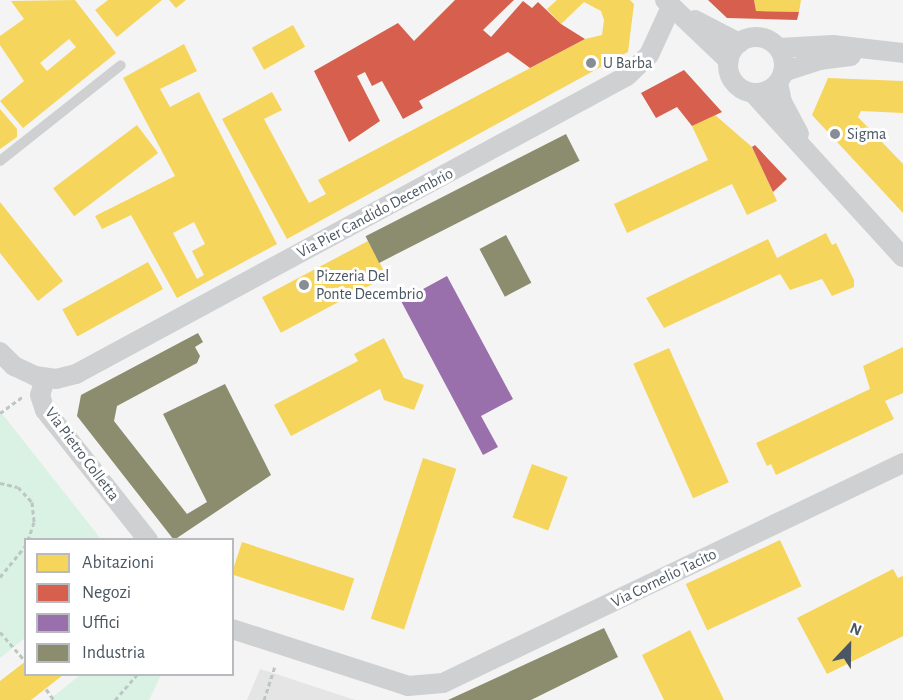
<!DOCTYPE html>
<style>
body{margin:0}
#map{position:relative;width:903px;height:700px;overflow:hidden;background:#f4f4f4;font-family:"Alegreya Sans",sans-serif}
div>[style]{position:absolute}
.education>*{inset:0;background:#e6e5e6}
.green>*{inset:0;background:#d9f2e3}
.homes>*{inset:0;background:#f6d55c;transform-origin:0 0}
.shops>*{inset:0;background:#d6604d}
.offices>*{inset:0;background:#9970ab}
.industry>*{inset:0;background:#8c8c6e;transform-origin:0 0}
.path>*{height:3px;margin-top:-1.5px;transform-origin:0;background:repeating-linear-gradient(90deg,#bcc7c4 0 4.5px,transparent 0 7.5px)}
.lane>*{height:10px;margin:-5px;padding:0 5px;transform-origin:5px;border-radius:5px;background:#ced0d2}
.street>*{height:20px;margin:-10px;padding:0 10px;transform-origin:10px;border-radius:10px;background:#ced0d2}
.street>.ring{margin:-10px;padding:0;box-sizing:content-box;background:none;border:20px solid #ced0d2;border-radius:50%}
.dots>*{width:16px;height:16px;translate:-50% -50%;box-sizing:border-box;border:3px solid #fff;border-radius:50%}
span{translate:-50% -50%;white-space:nowrap;text-align:center;line-height:1.15;-webkit-text-stroke:6px #fff;paint-order:stroke}
.poi-label{font-size:16px;color:#4a5661}
.left{translate:0 -50%;text-align:left}
.street-label{font-size:16px;color:#4a5661}
.legend{position:absolute;left:24px;top:538px;width:210px;height:138px;box-sizing:border-box;background:#fff;border:2px solid #b7bbc0;margin:0;padding:8px 10px;list-style:none;font-size:18px;color:#4a5661}
.legend li{display:flex;align-items:center;gap:12px;height:30px}
.legend b{width:30px;border:2px solid #b7bbc0}
.north{position:absolute;left:819px;top:616px;width:60px;height:60px;-webkit-text-stroke:4px #fff;paint-order:stroke;rotate:22deg;font-size:16px;font-weight:700;line-height:24px;text-align:center;color:#4a5661}
.north::after{content:'';display:block;margin:auto;width:21px;height:27px;background:#4a5661;clip-path:polygon(50% 0,100% 100%,50% 72%,0 100%)}
</style>
<div id="map">
<div class="education">
<div style="clip-path:polygon(260px 669px,273px 673px,355px 700px,247px 700px)"></div>
</div>
<div class="green">
<div style="clip-path:polygon(0 411px,101px 539px,26px 540px,25px 638px,0 658px)"></div>
<div style="clip-path:polygon(80px 675px,80px 674px,161px 675px,149px 700px,49px 700px)"></div>
</div>
<div class="homes">
<div style="clip-path:polygon(evenodd,75px 0,116px 53px,23px 128px,0 101px,24px 81px,0 45px,0 36px,24px 19px,11px 1px,75px 0,69px 39px,76px 47px,47px 71px,40px 63px,69px 39px)"></div>
<div style="clip-path:polygon(108px 0,162px 0,117px 37px,95px 10px)"></div>
<div style="clip-path:polygon(169px 0,186px 0,176px 8px)"></div>
<div style="clip-path:polygon(557px 0,630px 0,634px 4px,628px 52px,287px 239px,222px 119px,272px 92px,282px 110px,264px 119px,309px 203px,326px 194px,318px 180px,585px 39px,602px 35px,604px 20px,601px 11px,584px 2px,561px 24px,547px 9px)"></div>
<div style="clip-path:polygon(754px 0,801px 0,799px 12px,756px 11px)"></div>
<div style="left:293px;top:25px;width:25px;height:47px;rotate:61deg"></div>
<div style="clip-path:polygon(evenodd,184px 44px,197px 71px,160px 89px,170px 107px,199px 92px,277px 244px,177px 298px,131px 215px,102px 229px,95px 216px,175px 176px,123px 78px,184px 44px,194px 222px,205px 244px,192px 251px,204px 275px,197px 279px,173px 233px,194px 222px)"></div>
<div style="clip-path:polygon(828px 78px,903px 81px,903px 113px,861px 111px,858px 117px,903px 164px,903px 213px,812px 115px)"></div>
<div style="clip-path:polygon(0 109px,17px 129px,17px 137px,0 149px)"></div>
<div style="clip-path:polygon(715px 115px,752px 147px,777px 201px,747px 215px,732px 184px,627px 233px,614px 204px,708px 160px,692px 126px)"></div>
<div style="left:137px;top:125px;width:35px;height:105px;rotate:53deg"></div>
<div style="clip-path:polygon(0 202px,63px 281px,38px 301px,0 253px)"></div>
<div style="clip-path:polygon(826px 233px,832px 245px,836px 243px,854px 280px,854px 287px,832px 296px,822px 279px,790px 290px,780px 274px,664px 328px,646px 298px,768px 239px,777px 258px)"></div>
<div style="left:368px;top:241px;width:40px;height:120px;rotate:62deg"></div>
<div style="left:148px;top:262px;width:31px;height:98px;rotate:61deg"></div>
<div style="clip-path:polygon(384px 338px,404px 378px,424px 385px,414px 410px,384px 400px,380px 389px,291px 436px,274px 405px,358px 361px,354px 354px)"></div>
<div style="clip-path:polygon(903px 347px,903px 393px,885px 401px,894px 419px,776px 475px,771px 464px,767px 466px,756px 443px,870px 389px,863px 366px)"></div>
<div style="left:669px;top:348px;width:147px;height:39px;rotate:66deg"></div>
<div style="left:423px;top:458px;width:35px;height:169px;rotate:18deg"></div>
<div style="left:532px;top:464px;width:38px;height:57px;rotate:20deg"></div>
<div style="left:780px;top:540px;width:51px;height:104px;rotate:65deg"></div>
<div style="left:242px;top:542px;width:118px;height:34px;rotate:18deg"></div>
<div style="clip-path:polygon(893px 569px,898px 578px,903px 576px,903px 636px,827px 674px,797px 618px)"></div>
<div style="clip-path:polygon(690px 630px,724px 700px,664px 700px,642px 655px)"></div>
<div style="clip-path:polygon(26px 661px,26px 675px,63px 675px,31px 700px,0 700px,0 681px)"></div>
</div>
<div class="shops">
<div style="clip-path:polygon(455px 0,514px 0,483px 30px,491px 37px,523px 1px,532px 8px,538px 2px,561px 24px,585px 39px,530px 68px,508px 52px,419px 101px,423px 108px,403px 119px,382px 81px,372px 86px,365px 72px,357px 76px,380px 121px,349px 142px,314px 71px,398px 23px,414px 41px)"></div>
<div style="clip-path:polygon(708px 0,754px 0,756px 11px,799px 12px,797px 20px,727px 18px)"></div>
<div style="clip-path:polygon(684px 70px,722px 112px,692px 126px,677px 107px,656px 118px,641px 93px)"></div>
<div style="clip-path:polygon(755px 145px,787px 179px,773px 192px,752px 147px)"></div>
</div>
<div class="offices">
<div style="clip-path:polygon(447px 276px,513px 399px,481px 416px,498px 447px,483px 455px,401px 301px)"></div>
</div>
<div class="industry">
<div style="left:566px;top:134px;width:30px;height:225px;rotate:63deg"></div>
<div style="left:506px;top:235px;width:54px;height:30px;rotate:62deg"></div>
<div style="clip-path:polygon(198px 333px,203px 342px,195px 347px,200px 356px,197px 363px,117px 406px,114px 421px,187px 514px,207px 502px,163px 414px,225px 384px,271px 475px,174px 540px,77px 416px,81px 395px)"></div>
<div style="clip-path:polygon(604px 628px,618px 657px,531px 700px,448px 700px)"></div>
</div>
<div class="path">
<div style="left:0;top:413px;width:29px;rotate:-36deg"></div>
<div style="left:0;top:483px;width:18px;rotate:13deg"></div>
<div style="left:18px;top:487px;width:21px;rotate:47deg"></div>
<div style="left:32px;top:502px;width:20px;rotate:84deg"></div>
<div style="left:34px;top:522px;width:19px;rotate:108deg"></div>
<div style="left:0;top:577px;width:41px;rotate:-50.9deg"></div>
<div style="left:0;top:632px;width:38px;rotate:49deg"></div>
<div style="left:46px;top:689px;width:14px;rotate:54deg"></div>
<div style="left:115px;top:700px;width:35px;rotate:-49deg"></div>
<div style="left:264px;top:700px;width:36px;rotate:-72deg"></div>
</div>
<div class="lane">
<div style="left:0;top:161px;width:154px;rotate:-38.4deg"></div>
</div>
<div class="street">
<div style="left:665px;top:0;width:88px;rotate:43.6deg"></div>
<div style="left:695px;top:20px;width:50px;rotate:27.6deg"></div>
<div class="ring" style="left:728px;top:37px;width:36px;height:36px"></div>
<div style="left:779px;top:48px;width:54px;rotate:-3.2deg"></div>
<div style="left:833px;top:45px;width:70px;rotate:6.5deg"></div>
<div style="left:783px;top:72px;width:38px;rotate:-18deg"></div>
<div style="left:819px;top:60px;width:32px;rotate:-7deg"></div>
<div style="left:778px;top:83px;width:19px;rotate:78deg"></div>
<div style="left:782px;top:102px;width:36px;rotate:62deg"></div>
<div style="left:753px;top:93px;width:222px;rotate:47.6deg"></div>
<div style="left:0;top:352px;width:20px;rotate:45deg"></div>
<div style="left:14px;top:366px;width:23px;rotate:25deg"></div>
<div style="left:35px;top:376px;width:21px;rotate:8deg"></div>
<div style="left:56px;top:379px;width:21px;rotate:-14deg"></div>
<div style="left:76px;top:374px;width:626px;rotate:-28.41deg"></div>
<div style="left:627px;top:76px;width:30px;rotate:-44deg"></div>
<div style="left:649px;top:55px;width:53px;rotate:-65.4deg"></div>
<div style="left:45px;top:379px;width:17px;rotate:107deg"></div>
<div style="left:40px;top:395px;width:16px;rotate:72deg"></div>
<div style="left:45px;top:410px;width:166px;rotate:51.6deg"></div>
<div style="left:232px;top:629px;width:185px;rotate:17.9deg"></div>
<div style="left:408px;top:686px;width:35px;rotate:-5deg"></div>
<div style="left:443px;top:683px;width:510px;rotate:-25.56deg"></div>
</div>
<div class="dots">
<div style="left:591px;top:63px;background:#868d94"></div>
<div style="left:835px;top:134px;background:#868d94"></div>
<div style="left:304px;top:285px;background:#868d94"></div>
</div>
<div class="poi-label">
<span class="left" style="left:603px;top:63px">U Barba</span>
<span class="left" style="left:847px;top:134px">Sigma</span>
<span class="left" style="left:316px;top:285px">Pizzeria Del<br>Ponte Decembrio</span>
</div>
<div class="street-label">
<span style="left:375px;top:213px;rotate:-28deg">Via Pier Candido Decembrio</span>
<span style="left:82px;top:454px;rotate:53deg">Via Pietro Colletta</span>
<span style="left:664px;top:578px;rotate:-26deg">Via Cornelio Tacito</span>
</div>
<ul class="legend">
<li><b style="height:16px;background:#f6d55c"></b>Abitazioni</li>
<li><b style="height:16px;background:#d6604d"></b>Negozi</li>
<li><b style="height:16px;background:#9970ab"></b>Uffici</li>
<li><b style="height:16px;background:#8c8c6e"></b>Industria</li>
</ul>
<div class="north">N</div>
</div>
